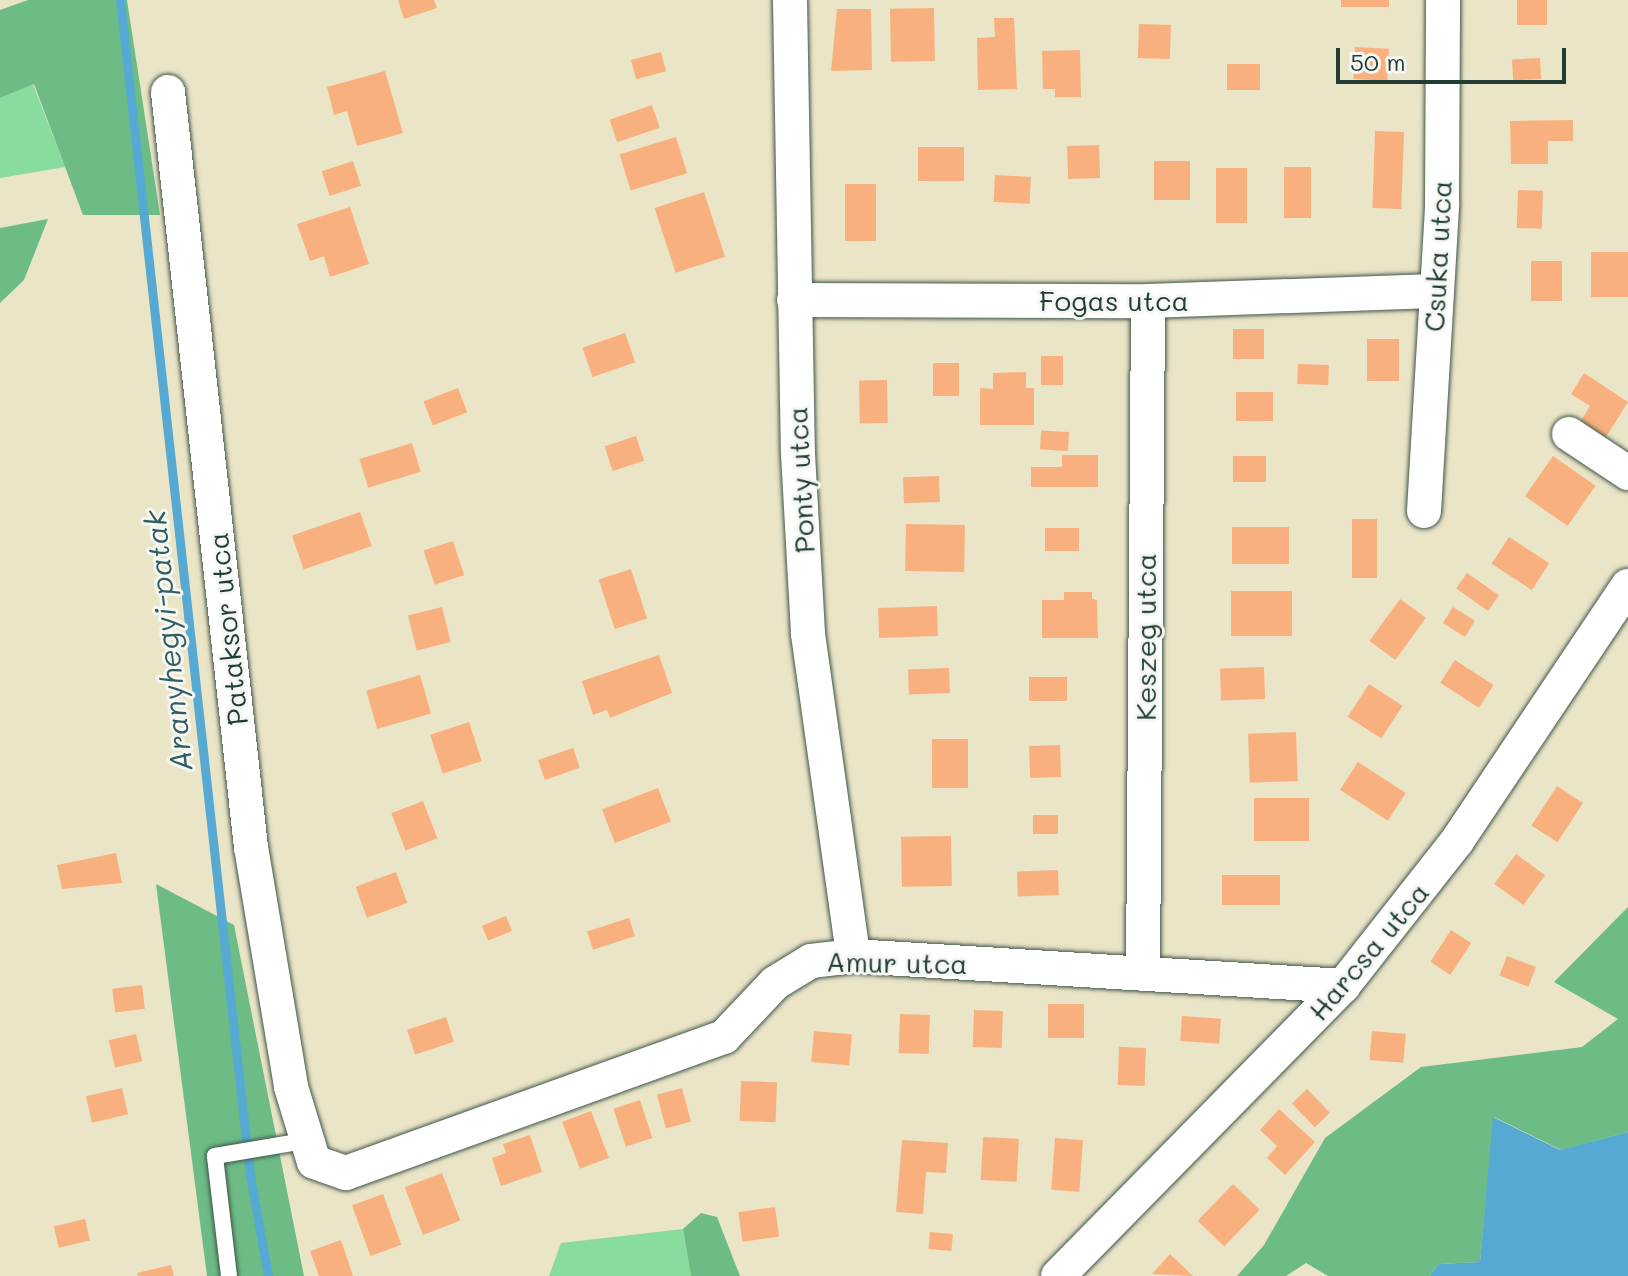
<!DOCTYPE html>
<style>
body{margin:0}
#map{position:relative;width:1628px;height:1276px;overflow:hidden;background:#ebe5c7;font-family:Mali,sans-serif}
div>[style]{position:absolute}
.green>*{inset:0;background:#88dc9e}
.forest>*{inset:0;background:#6ebc85}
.water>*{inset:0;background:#56a9d2}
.stream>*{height:9px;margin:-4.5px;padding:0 4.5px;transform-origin:4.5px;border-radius:4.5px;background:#56a9d2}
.building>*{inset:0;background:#f8b17e;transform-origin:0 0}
.roads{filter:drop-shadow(0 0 2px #3e564a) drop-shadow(0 0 2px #3e564a)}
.lane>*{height:16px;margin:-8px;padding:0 8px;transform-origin:8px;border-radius:8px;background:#fff}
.street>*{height:34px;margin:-17px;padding:0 17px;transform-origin:17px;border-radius:17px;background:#fff}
span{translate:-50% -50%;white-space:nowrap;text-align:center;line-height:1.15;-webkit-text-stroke:6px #f6f6f2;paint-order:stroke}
.street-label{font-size:28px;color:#1f3d34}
.water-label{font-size:30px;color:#305d63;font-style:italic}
.scale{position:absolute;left:1336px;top:48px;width:230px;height:36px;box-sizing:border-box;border:4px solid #1f3d34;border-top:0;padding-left:10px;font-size:24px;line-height:28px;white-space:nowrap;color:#1f3d34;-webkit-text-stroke:6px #f6f6f2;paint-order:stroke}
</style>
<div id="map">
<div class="green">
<div style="clip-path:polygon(33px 84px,65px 167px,0 178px,0 98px)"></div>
<div style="clip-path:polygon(683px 1229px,691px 1276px,549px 1276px,561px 1243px)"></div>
</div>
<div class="forest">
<div style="clip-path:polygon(28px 0,127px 0,160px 215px,83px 215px,34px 84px,0 98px,0 10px)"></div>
<div style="clip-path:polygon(48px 219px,24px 280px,0 303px,0 228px)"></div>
<div style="clip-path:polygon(156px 884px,234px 925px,304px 1276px,207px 1276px)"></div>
<div style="clip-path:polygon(1628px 907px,1628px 1132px,1561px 1150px,1494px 1117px,1480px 1262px,1439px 1264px,1429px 1276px,1328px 1276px,1306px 1263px,1286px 1276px,1237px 1276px,1264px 1245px,1325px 1138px,1421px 1067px,1582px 1047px,1618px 1019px,1554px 982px)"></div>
<div style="clip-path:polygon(701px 1213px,717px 1217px,740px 1276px,691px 1276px,683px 1229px)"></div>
</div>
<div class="water">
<div style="clip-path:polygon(1493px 1117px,1560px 1150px,1628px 1132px,1628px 1276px,1429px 1276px,1439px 1264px,1480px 1262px)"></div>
</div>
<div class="stream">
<div style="left:120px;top:0;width:1182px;rotate:83.69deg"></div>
<div style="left:250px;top:1175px;width:103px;rotate:79.9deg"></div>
</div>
<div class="building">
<div style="clip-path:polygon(398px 0,434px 0,437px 8px,404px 19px)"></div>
<div style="left:1341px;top:0;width:48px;height:7px"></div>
<div style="left:1517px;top:0;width:30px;height:25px"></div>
<div style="left:934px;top:8px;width:53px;height:44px;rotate:89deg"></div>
<div style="clip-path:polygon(837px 9px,871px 9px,872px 70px,831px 71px)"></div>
<div style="clip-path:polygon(994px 18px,1014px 18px,1017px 89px,978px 90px,977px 38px,995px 37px)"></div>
<div style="left:1139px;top:24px;width:32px;height:34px;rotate:2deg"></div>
<div style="left:1355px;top:47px;width:34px;height:32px;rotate:3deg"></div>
<div style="clip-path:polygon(1080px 50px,1081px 97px,1055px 97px,1055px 89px,1043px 89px,1042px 51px)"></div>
<div style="left:661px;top:52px;width:20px;height:31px;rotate:75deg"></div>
<div style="left:1540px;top:58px;width:21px;height:28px;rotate:87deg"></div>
<div style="left:1227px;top:64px;width:33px;height:26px"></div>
<div style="clip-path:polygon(385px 71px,403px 133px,357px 146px,347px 111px,334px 115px,327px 87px)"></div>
<div style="left:652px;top:105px;width:24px;height:45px;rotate:71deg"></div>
<div style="clip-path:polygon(1573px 120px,1573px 141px,1548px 141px,1548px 164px,1511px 164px,1510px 121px)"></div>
<div style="left:1375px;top:131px;width:29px;height:77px;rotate:2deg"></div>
<div style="left:676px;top:137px;width:38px;height:59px;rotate:73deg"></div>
<div style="left:1099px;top:145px;width:33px;height:32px;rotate:88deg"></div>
<div style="left:918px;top:147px;width:46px;height:34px"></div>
<div style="left:353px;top:161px;width:26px;height:33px;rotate:72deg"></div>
<div style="left:1154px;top:161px;width:36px;height:39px"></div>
<div style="left:1284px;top:167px;width:27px;height:51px"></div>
<div style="left:1216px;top:168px;width:31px;height:55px"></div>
<div style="left:995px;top:175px;width:36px;height:27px;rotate:3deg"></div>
<div style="left:845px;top:184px;width:31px;height:57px"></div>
<div style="left:1518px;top:190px;width:25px;height:38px;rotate:2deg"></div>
<div style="left:704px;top:192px;width:68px;height:52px;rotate:72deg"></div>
<div style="clip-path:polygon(350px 207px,369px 264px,330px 277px,324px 256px,310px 261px,297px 224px)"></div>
<div style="left:1591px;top:252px;width:37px;height:45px"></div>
<div style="left:1531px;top:261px;width:31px;height:40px"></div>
<div style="left:1233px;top:329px;width:31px;height:30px"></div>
<div style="left:625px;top:333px;width:31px;height:45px;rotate:71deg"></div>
<div style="left:1367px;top:339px;width:32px;height:42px"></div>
<div style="left:1041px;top:356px;width:22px;height:29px"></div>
<div style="left:933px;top:363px;width:26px;height:33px"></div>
<div style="left:1298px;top:364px;width:31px;height:20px;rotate:2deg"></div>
<div style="clip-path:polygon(1026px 372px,1026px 388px,1034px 388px,1034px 425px,980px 425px,980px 388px,993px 389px,993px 373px)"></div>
<div style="clip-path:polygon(1584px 373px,1628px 402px,1606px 437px,1581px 421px,1590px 406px,1571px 394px)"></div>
<div style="left:887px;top:380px;width:43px;height:28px;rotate:89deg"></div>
<div style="left:458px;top:388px;width:26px;height:37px;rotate:69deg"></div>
<div style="left:1236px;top:392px;width:37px;height:29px"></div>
<div style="left:1069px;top:432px;width:19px;height:28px;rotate:93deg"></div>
<div style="left:636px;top:436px;width:26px;height:33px;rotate:72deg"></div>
<div style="left:412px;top:443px;width:30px;height:55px;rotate:73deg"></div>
<div style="clip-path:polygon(1062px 455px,1098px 455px,1098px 487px,1031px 487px,1031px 467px,1062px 467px)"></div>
<div style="left:1233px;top:456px;width:33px;height:26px"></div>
<div style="left:1553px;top:456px;width:52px;height:49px;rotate:35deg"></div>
<div style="left:939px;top:476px;width:26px;height:36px;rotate:88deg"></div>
<div style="left:360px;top:512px;width:36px;height:72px;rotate:71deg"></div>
<div style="left:1352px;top:519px;width:25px;height:59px"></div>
<div style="left:906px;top:524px;width:59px;height:47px;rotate:1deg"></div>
<div style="left:1289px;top:527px;width:37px;height:57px;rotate:90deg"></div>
<div style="left:1045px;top:528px;width:34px;height:23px"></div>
<div style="left:1509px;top:537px;width:48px;height:32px;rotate:33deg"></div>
<div style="left:453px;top:541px;width:36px;height:31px;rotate:72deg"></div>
<div style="left:631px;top:569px;width:52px;height:34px;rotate:72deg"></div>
<div style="left:1467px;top:573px;width:39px;height:19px;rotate:35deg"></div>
<div style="left:1231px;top:591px;width:61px;height:45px"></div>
<div style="clip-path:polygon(1064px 592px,1092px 592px,1092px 599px,1097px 600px,1098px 638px,1042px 638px,1042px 600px,1064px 600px)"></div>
<div style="left:1400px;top:599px;width:32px;height:52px;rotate:36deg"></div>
<div style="left:937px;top:606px;width:30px;height:59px;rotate:88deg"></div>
<div style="left:442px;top:607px;width:36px;height:35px;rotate:76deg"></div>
<div style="left:1453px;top:607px;width:26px;height:19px;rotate:32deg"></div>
<div style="clip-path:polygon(659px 655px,672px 693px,610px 718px,607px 710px,593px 715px,582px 681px)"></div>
<div style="left:1455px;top:660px;width:46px;height:27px;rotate:33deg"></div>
<div style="left:1264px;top:667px;width:32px;height:44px;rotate:88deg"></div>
<div style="left:949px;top:668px;width:25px;height:41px;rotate:88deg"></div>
<div style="left:420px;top:675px;width:40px;height:56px;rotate:74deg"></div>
<div style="left:1067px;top:677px;width:24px;height:38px;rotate:90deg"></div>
<div style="left:1369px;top:684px;width:40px;height:39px;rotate:33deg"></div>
<div style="left:469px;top:722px;width:41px;height:41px;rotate:72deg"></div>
<div style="left:1296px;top:732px;width:49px;height:48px;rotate:88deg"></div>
<div style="left:968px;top:739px;width:49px;height:36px;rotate:90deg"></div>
<div style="left:1060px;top:745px;width:32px;height:31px;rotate:88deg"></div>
<div style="left:573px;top:748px;width:21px;height:37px;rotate:71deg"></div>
<div style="left:1358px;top:762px;width:57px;height:33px;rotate:33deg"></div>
<div style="left:1557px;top:786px;width:31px;height:47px;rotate:33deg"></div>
<div style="left:658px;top:788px;width:36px;height:60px;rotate:69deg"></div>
<div style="left:1254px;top:798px;width:55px;height:43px"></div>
<div style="left:423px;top:801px;width:40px;height:34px;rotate:69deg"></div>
<div style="left:1033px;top:815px;width:25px;height:19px"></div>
<div style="left:951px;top:836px;width:50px;height:50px;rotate:89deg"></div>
<div style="clip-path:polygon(116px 853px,122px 883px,62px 889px,57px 865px)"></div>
<div style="left:1516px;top:854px;width:36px;height:37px;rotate:36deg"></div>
<div style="left:1058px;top:870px;width:25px;height:41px;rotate:88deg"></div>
<div style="left:396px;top:872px;width:33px;height:43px;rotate:70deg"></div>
<div style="left:1222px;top:875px;width:58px;height:30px"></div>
<div style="left:506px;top:916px;width:16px;height:26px;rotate:68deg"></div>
<div style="left:629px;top:918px;width:19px;height:44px;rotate:72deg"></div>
<div style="left:1451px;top:930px;width:24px;height:38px;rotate:33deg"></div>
<div style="left:1507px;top:956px;width:31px;height:21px;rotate:21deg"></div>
<div style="left:142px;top:985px;width:24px;height:30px;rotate:83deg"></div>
<div style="left:1048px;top:1004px;width:36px;height:34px"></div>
<div style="left:974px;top:1010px;width:29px;height:37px;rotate:2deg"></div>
<div style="left:900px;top:1014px;width:30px;height:39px;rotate:2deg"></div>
<div style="left:1182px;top:1016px;width:39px;height:25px;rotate:4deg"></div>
<div style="left:446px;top:1017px;width:26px;height:41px;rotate:72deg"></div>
<div style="left:814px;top:1031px;width:38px;height:31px;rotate:5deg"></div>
<div style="left:1372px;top:1031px;width:34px;height:29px;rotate:5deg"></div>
<div style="left:136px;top:1034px;width:28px;height:28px;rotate:77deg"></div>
<div style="left:1119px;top:1047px;width:27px;height:38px;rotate:2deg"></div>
<div style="left:741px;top:1081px;width:36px;height:40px;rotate:2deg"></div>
<div style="left:122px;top:1088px;width:27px;height:37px;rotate:77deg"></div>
<div style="left:682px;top:1088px;width:35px;height:26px;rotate:75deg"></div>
<div style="left:1307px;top:1089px;width:33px;height:21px;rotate:46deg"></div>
<div style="left:640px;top:1100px;width:40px;height:28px;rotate:72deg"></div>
<div style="clip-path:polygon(1279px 1109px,1315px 1142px,1285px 1175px,1267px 1158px,1277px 1146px,1260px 1130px)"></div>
<div style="left:591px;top:1111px;width:50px;height:31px;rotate:69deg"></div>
<div style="clip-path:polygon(530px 1135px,542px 1172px,501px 1186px,492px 1158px,506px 1153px,503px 1144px)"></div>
<div style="left:983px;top:1137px;width:36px;height:43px;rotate:3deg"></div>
<div style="left:1055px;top:1138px;width:28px;height:52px;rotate:4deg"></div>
<div style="clip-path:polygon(902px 1140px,948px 1143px,946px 1173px,926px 1172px,923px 1214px,896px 1212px)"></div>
<div style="left:442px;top:1173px;width:51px;height:40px;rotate:69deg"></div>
<div style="left:1233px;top:1184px;width:37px;height:51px;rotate:44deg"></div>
<div style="left:383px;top:1194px;width:54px;height:33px;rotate:70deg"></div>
<div style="left:775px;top:1207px;width:30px;height:37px;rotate:82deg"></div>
<div style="left:85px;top:1219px;width:22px;height:32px;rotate:77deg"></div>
<div style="left:930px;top:1232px;width:23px;height:17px;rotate:5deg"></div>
<div style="clip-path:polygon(341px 1240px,353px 1276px,319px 1276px,310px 1251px)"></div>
<div style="clip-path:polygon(1170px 1254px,1193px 1276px,1152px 1274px)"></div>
<div style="clip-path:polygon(171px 1265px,174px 1276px,138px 1276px,137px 1273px)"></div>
</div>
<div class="roads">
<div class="lane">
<div style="left:229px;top:1276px;width:121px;rotate:-96.7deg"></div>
<div style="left:215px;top:1156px;width:90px;rotate:-9.6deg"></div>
</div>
<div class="street">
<div style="left:790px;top:0;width:454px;rotate:89deg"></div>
<div style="left:798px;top:454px;width:180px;rotate:86.8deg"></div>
<div style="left:808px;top:634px;width:325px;rotate:82deg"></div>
<div style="left:168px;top:92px;width:760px;rotate:83.73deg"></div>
<div style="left:251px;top:847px;width:243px;rotate:80.5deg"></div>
<div style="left:291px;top:1087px;width:78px;rotate:73deg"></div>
<div style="left:314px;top:1162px;width:34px;rotate:19deg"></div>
<div style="left:346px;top:1173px;width:402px;rotate:-19.8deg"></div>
<div style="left:724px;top:1037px;width:74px;rotate:-46.6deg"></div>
<div style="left:775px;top:983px;width:42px;rotate:-31.4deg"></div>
<div style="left:811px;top:961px;width:42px;rotate:-6.8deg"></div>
<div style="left:853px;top:956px;width:491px;rotate:3.5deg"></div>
<div style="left:794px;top:300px;width:354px;rotate:0.2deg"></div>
<div style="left:1148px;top:301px;width:286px;rotate:-2deg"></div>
<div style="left:1569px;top:434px;width:71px;rotate:33.5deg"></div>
<div style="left:1424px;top:511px;width:308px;rotate:-86.6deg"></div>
<div style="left:1442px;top:204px;width:204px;rotate:-89.7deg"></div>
<div style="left:1143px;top:973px;width:672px;rotate:-89.57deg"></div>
<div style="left:1058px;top:1276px;width:407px;rotate:-45.5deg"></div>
<div style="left:1343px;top:986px;width:184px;rotate:-51.8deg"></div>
<div style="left:1457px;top:841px;width:307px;rotate:-56.2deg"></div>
</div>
</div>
<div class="street-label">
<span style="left:1437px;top:256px;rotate:-87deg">Csuka utca</span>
<span style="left:1114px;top:300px">Fogas utca</span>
<span style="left:800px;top:480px;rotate:-93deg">Ponty utca</span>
<span style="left:227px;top:629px;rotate:-96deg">Pataksor utca</span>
<span style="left:1145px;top:637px;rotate:-90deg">Keszeg utca</span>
<span style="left:1368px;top:951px;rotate:-50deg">Harcsa utca</span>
<span style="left:897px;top:962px;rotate:1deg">Amur utca</span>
</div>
<div class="water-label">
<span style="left:167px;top:641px;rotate:-96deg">Aranyhegyi-patak</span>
</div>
<div class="scale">50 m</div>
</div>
